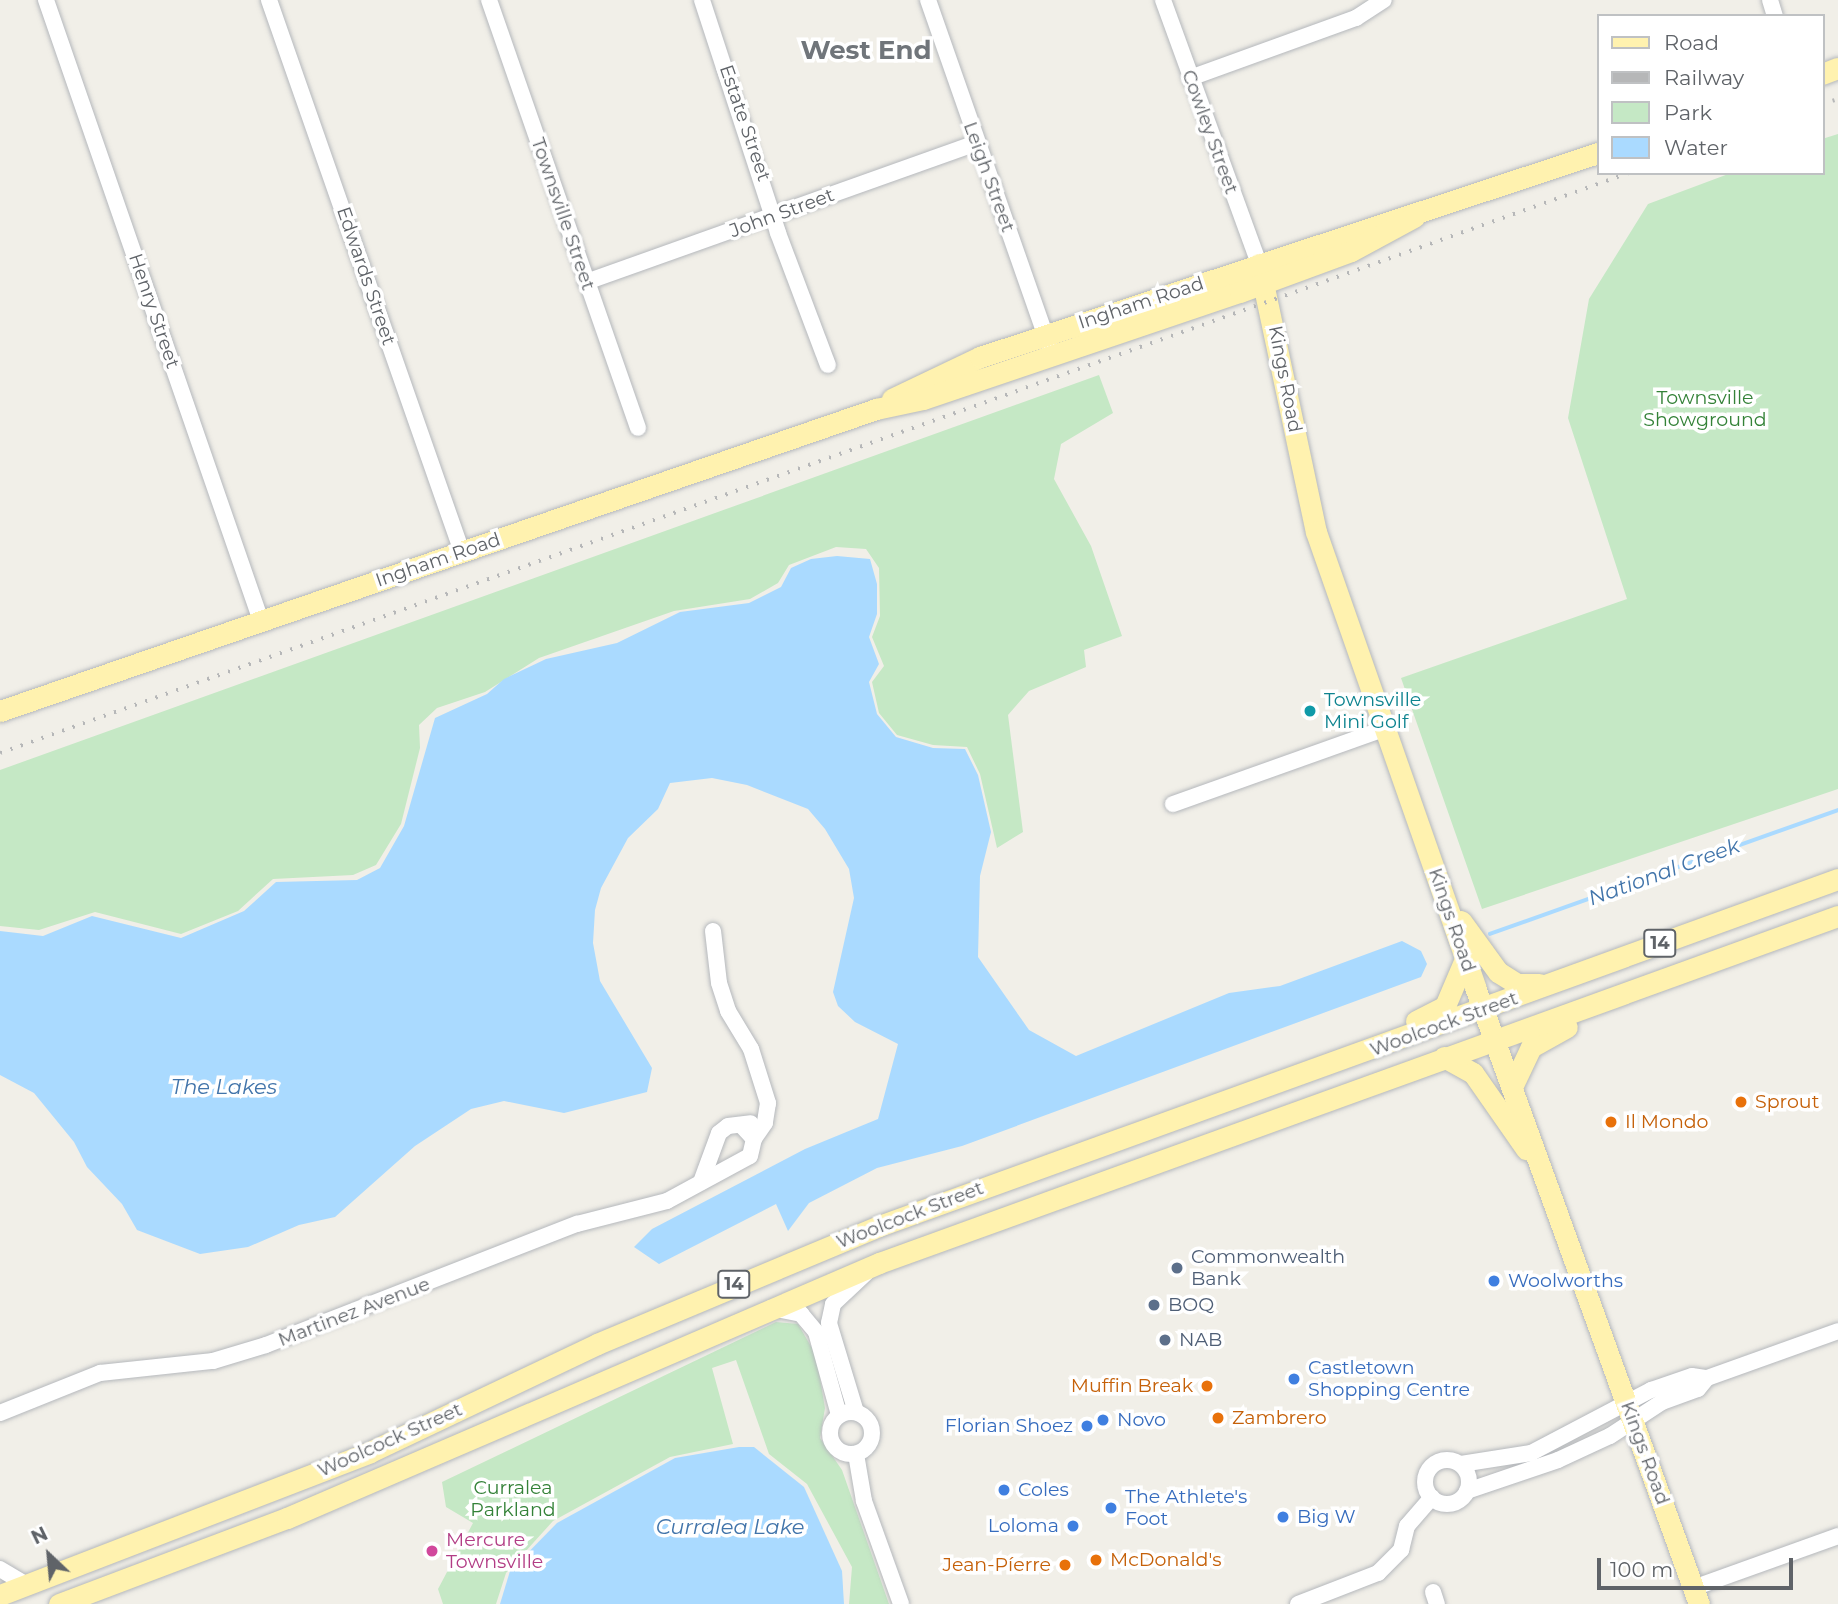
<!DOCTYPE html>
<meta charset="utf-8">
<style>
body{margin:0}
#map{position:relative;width:1838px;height:1604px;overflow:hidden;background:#f1efe8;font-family:Montserrat,sans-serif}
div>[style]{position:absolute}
.green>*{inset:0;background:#c5e8c5}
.water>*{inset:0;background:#aadaff}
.stream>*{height:3.5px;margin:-1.75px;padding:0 1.75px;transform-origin:1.75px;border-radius:1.75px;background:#aadaff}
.roads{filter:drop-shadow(0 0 2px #b5b8bc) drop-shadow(0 0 2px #b5b8bc)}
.minor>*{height:16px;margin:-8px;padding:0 8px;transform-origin:8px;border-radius:8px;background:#fff}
.minor>.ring{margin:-8px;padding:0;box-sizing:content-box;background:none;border:16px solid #fff;border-radius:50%}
.major>*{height:21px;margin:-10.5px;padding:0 10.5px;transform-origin:10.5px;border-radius:10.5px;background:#fff2af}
.rail>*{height:3.5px;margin-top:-1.75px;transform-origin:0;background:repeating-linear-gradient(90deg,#b6b7b8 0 2px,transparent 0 11px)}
.dots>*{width:19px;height:19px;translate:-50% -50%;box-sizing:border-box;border:4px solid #fff;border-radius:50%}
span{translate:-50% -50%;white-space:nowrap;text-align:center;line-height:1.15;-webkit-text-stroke:7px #fff;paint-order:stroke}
.shield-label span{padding:2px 5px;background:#fff;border:2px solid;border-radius:5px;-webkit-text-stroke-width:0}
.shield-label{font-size:18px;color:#5f6368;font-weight:700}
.street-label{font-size:19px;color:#5f6368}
.park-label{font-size:19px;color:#348238}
.culture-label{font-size:19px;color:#0d838f}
.left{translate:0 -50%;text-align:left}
.food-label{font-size:19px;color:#c56008}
.right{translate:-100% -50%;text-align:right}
.service-label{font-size:19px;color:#4e5e75}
.shop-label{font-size:19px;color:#366cbe}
.hotel-label{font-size:19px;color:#b23c85}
.water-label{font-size:21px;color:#4174aa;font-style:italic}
.district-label{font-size:26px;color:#70757a;font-weight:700}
.legend{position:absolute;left:1597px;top:14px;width:228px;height:161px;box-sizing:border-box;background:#fff;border:2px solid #bfc1c3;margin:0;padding:9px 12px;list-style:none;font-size:21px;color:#5f6368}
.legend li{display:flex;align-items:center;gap:14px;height:35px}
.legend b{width:35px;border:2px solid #bfc1c3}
.north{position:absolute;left:14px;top:1520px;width:70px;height:70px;-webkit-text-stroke:5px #fff;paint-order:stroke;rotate:334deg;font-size:19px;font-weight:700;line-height:28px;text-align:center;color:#5f6368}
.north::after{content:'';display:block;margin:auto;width:24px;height:32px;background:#5f6368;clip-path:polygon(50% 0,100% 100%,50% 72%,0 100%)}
.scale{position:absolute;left:1597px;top:1558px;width:196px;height:32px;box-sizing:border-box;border:4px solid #5f6368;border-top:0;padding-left:9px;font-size:21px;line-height:24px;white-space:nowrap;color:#5f6368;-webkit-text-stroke:5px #fff;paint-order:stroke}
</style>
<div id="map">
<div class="green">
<div style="clip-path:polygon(1838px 134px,1838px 789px,1482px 909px,1401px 678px,1627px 599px,1568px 418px,1589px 299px,1648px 204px,1731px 173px,1822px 173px,1822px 139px)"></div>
<div style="clip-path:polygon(1099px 375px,1113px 413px,1061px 444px,1054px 479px,1091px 546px,1122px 636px,1084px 650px,1086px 667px,1029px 691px,1008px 715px,1023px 832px,997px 848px,980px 774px,967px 747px,933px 745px,897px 735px,879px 713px,872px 682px,884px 666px,872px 637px,880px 616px,879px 568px,866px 549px,836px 547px,789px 565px,778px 583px,750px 599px,674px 611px,539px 658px,485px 692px,437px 708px,419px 725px,420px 748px,401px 824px,376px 865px,353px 875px,273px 879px,238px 911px,181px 934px,95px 912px,39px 930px,0 926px,0 770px)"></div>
<div style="clip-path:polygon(776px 1322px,798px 1324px,816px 1355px,825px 1408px,820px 1438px,842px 1470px,889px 1604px,849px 1604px,852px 1567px,807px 1484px,769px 1454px,736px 1360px,712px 1368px,733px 1444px,670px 1457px,553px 1521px,506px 1573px,496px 1604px,443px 1604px,438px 1589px,473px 1523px,446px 1507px,442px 1482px)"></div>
</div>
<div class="water">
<div style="clip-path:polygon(837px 556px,870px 559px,877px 584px,877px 614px,869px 637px,879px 664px,869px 682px,877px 714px,896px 737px,933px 748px,965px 749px,978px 775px,991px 832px,980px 876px,978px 957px,1029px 1030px,1076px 1056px,1229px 993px,1280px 986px,1402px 941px,1421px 951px,1427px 964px,1421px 977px,962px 1146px,877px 1168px,809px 1203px,788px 1231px,776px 1204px,659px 1264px,634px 1247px,652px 1229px,805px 1149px,878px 1119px,898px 1044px,855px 1022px,838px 1006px,833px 992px,854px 898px,849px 869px,825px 829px,808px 809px,747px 785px,712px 778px,670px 783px,658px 809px,628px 838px,601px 888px,595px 910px,593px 943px,600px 981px,652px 1068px,647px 1092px,564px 1113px,504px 1101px,471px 1109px,415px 1146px,335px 1217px,299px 1225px,248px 1247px,200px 1254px,137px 1230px,122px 1204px,87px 1167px,74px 1142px,34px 1093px,0 1075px,0 931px,43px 936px,92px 916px,181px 938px,244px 911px,276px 882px,357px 880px,380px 868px,404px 826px,435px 718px,487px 694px,504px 679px,546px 659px,617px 643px,680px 612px,749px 603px,781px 587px,791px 568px,811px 559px)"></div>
<div style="clip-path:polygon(739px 1447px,754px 1447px,804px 1487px,842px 1571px,844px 1604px,500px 1604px,510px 1571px,557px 1523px,675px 1458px)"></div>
</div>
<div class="stream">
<div style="left:1490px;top:934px;width:369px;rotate:-19.6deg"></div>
</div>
<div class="roads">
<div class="minor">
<div style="left:46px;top:0;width:657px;rotate:70.9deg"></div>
<div style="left:269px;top:0;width:585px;rotate:70.73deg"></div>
<div style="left:489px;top:0;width:453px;rotate:70.8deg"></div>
<div style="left:702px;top:0;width:245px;rotate:71.9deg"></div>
<div style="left:778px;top:233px;width:141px;rotate:69.3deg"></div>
<div style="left:928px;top:0;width:366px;rotate:70.7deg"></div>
<div style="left:1163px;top:0;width:281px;rotate:70deg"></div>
<div style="left:1770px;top:0;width:17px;rotate:73deg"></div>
<div style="left:1190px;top:78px;width:177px;rotate:-19.9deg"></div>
<div style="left:1356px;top:18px;width:33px;rotate:-33deg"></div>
<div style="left:586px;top:282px;width:415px;rotate:-19.6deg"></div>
<div style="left:1173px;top:804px;width:226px;rotate:-19.6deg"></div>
<div style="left:713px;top:931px;width:52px;rotate:83.4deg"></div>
<div style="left:719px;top:983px;width:29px;rotate:72deg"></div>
<div style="left:728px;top:1011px;width:44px;rotate:58.8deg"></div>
<div style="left:751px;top:1049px;width:57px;rotate:72.5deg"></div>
<div style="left:768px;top:1103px;width:20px;rotate:99deg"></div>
<div style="left:765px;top:1123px;width:19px;rotate:125deg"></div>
<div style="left:701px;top:1182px;width:52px;rotate:-69.8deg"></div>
<div style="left:719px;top:1133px;width:11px;rotate:-38deg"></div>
<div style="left:728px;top:1126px;width:23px;rotate:-7deg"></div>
<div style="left:771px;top:1308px;width:31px;rotate:11deg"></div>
<div style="left:801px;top:1314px;width:23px;rotate:50deg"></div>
<div style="left:816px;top:1332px;width:86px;rotate:74.5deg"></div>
<div class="ring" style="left:830px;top:1412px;width:26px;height:26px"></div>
<div style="left:856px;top:1412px;width:93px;rotate:-106.9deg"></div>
<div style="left:829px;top:1323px;width:19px;rotate:-78deg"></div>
<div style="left:833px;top:1304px;width:45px;rotate:-43.2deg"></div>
<div style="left:0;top:1413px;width:108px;rotate:-21.8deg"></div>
<div style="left:100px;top:1373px;width:114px;rotate:-6.1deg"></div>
<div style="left:213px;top:1361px;width:55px;rotate:-16.8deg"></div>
<div style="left:266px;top:1345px;width:334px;rotate:-21.3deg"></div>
<div style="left:577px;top:1224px;width:93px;rotate:-14.3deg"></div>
<div style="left:667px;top:1201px;width:94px;rotate:-28.5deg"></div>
<div style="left:750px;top:1156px;width:17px;rotate:-77deg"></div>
<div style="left:754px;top:1139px;width:19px;rotate:-133deg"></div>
<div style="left:856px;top:1454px;width:48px;rotate:80.3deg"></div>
<div style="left:864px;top:1501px;width:109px;rotate:70.2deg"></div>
<div class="ring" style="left:1425px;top:1460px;width:28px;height:28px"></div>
<div style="left:1461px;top:1464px;width:71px;rotate:-8.9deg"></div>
<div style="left:1531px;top:1453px;width:136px;rotate:-27.7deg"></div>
<div style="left:1651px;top:1390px;width:43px;rotate:-18.9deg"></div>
<div style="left:1692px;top:1376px;width:15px;rotate:8deg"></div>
<div style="left:1707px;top:1378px;width:139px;rotate:-19.7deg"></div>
<div style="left:1467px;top:1491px;width:96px;rotate:-18.8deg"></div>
<div style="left:1558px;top:1460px;width:57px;rotate:-24.8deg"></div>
<div style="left:1610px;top:1436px;width:62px;rotate:-33.2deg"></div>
<div style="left:1662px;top:1402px;width:38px;rotate:-20deg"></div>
<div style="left:1698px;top:1389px;width:14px;rotate:-51deg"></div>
<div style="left:0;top:1569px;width:31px;rotate:31deg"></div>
<div style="left:1693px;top:1588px;width:154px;rotate:-19.7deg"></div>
<div style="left:1433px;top:1592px;width:13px;rotate:72deg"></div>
<div style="left:1298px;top:1604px;width:86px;rotate:-21.2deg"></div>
<div style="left:1378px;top:1573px;width:33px;rotate:-45deg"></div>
<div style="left:1401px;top:1550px;width:25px;rotate:-76deg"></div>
<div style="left:1407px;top:1526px;width:38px;rotate:-49deg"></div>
</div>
<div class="major">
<div style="left:1822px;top:74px;width:17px;rotate:-21deg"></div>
<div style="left:1259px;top:264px;width:274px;rotate:78deg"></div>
<div style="left:1316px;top:532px;width:482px;rotate:70.7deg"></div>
<div style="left:1475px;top:987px;width:656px;rotate:70.05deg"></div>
<div style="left:892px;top:399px;width:98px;rotate:-25.5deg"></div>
<div style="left:980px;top:357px;width:651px;rotate:-18.27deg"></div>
<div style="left:0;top:711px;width:927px;rotate:-19.02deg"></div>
<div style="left:876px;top:409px;width:48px;rotate:-12deg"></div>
<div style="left:923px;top:399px;width:335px;rotate:-18.7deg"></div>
<div style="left:1240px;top:292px;width:118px;rotate:-20.3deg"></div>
<div style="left:1351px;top:251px;width:72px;rotate:-28.4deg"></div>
<div style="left:1461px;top:921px;width:63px;rotate:54deg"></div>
<div style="left:1498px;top:972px;width:22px;rotate:32deg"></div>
<div style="left:1517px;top:984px;width:22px"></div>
<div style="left:1416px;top:1021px;width:33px;rotate:-27deg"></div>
<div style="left:1445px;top:1006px;width:51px;rotate:-66.9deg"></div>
<div style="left:1444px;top:1057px;width:33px;rotate:29deg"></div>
<div style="left:1473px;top:1073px;width:93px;rotate:55.1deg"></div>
<div style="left:1512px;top:1087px;width:44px;rotate:-64.6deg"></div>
<div style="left:1531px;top:1047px;width:41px;rotate:-29.1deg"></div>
<div style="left:0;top:1595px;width:397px;rotate:-21.1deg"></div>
<div style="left:370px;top:1452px;width:251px;rotate:-25.4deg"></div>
<div style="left:597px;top:1344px;width:306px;rotate:-22.7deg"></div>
<div style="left:879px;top:1226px;width:1020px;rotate:-19.89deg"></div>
<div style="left:59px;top:1604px;width:244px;rotate:-20.7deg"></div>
<div style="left:287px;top:1518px;width:645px;rotate:-23.3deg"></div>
<div style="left:879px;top:1263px;width:1020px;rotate:-19.89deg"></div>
</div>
</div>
<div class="rail">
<div style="left:1822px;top:104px;width:17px;rotate:-17deg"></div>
<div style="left:0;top:753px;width:1729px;rotate:-19.6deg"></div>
</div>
<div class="dots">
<div style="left:1310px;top:711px;background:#0f9aa8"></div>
<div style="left:1741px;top:1102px;background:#e8710a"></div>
<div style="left:1611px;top:1122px;background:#e8710a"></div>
<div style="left:1177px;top:1268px;background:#5c6f8a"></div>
<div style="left:1494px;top:1281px;background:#3f7fe0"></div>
<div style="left:1154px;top:1305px;background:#5c6f8a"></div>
<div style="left:1165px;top:1340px;background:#5c6f8a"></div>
<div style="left:1294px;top:1379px;background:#3f7fe0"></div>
<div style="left:1207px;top:1386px;background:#e8710a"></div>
<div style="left:1218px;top:1418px;background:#e8710a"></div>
<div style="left:1103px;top:1420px;background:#3f7fe0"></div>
<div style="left:1087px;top:1426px;background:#3f7fe0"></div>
<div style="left:1004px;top:1490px;background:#3f7fe0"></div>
<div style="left:1111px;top:1508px;background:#3f7fe0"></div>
<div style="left:1283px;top:1517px;background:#3f7fe0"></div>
<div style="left:1073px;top:1526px;background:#3f7fe0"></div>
<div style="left:432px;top:1551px;background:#d1479c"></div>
<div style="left:1096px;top:1560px;background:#e8710a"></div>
<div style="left:1065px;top:1565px;background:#e8710a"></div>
</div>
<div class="shield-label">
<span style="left:1660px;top:943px">14</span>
<span style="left:734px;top:1284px">14</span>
</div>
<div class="street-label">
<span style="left:745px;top:123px;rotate:71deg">Estate Street</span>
<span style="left:1210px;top:132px;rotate:70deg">Cowley Street</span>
<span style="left:989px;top:177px;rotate:70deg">Leigh Street</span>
<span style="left:782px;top:213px;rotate:-20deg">John Street</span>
<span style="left:563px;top:214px;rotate:71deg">Townsville Street</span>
<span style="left:366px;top:276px;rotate:71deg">Edwards Street</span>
<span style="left:1141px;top:303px;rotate:-18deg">Ingham Road</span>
<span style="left:154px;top:311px;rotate:71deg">Henry Street</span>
<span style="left:1285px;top:379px;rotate:79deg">Kings Road</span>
<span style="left:438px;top:560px;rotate:-19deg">Ingham Road</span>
<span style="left:1452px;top:920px;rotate:71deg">Kings Road</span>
<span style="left:1444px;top:1024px;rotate:-20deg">Woolcock Street</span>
<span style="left:910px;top:1215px;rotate:-21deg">Woolcock Street</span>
<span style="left:354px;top:1312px;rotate:-21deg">Martinez Avenue</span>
<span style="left:390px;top:1440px;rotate:-24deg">Woolcock Street</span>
<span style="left:1645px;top:1453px;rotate:70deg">Kings Road</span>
</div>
<div class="park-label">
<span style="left:1705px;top:409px">Townsville<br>Showground</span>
<span style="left:513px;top:1499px">Curralea<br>Parkland</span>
</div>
<div class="culture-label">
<span class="left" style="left:1324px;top:711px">Townsville<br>Mini Golf</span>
</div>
<div class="food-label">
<span class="left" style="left:1755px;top:1102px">Sprout</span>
<span class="left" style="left:1625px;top:1122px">Il Mondo</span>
<span class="right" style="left:1193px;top:1386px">Muffin Break</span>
<span class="left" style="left:1232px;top:1418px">Zambrero</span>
<span class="left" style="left:1110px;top:1560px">McDonald's</span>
<span class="right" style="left:1051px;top:1565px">Jean-Píerre</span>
</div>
<div class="service-label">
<span class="left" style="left:1191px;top:1268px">Commonwealth<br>Bank</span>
<span class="left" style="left:1168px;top:1305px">BOQ</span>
<span class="left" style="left:1179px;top:1340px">NAB</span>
</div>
<div class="shop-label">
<span class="left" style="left:1508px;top:1281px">Woolworths</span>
<span class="left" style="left:1308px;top:1379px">Castletown<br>Shopping Centre</span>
<span class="left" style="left:1117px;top:1420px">Novo</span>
<span class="right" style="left:1073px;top:1426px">Florian Shoez</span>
<span class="left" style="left:1018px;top:1490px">Coles</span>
<span class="left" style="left:1125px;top:1508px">The Athlete's<br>Foot</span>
<span class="left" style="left:1297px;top:1517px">Big W</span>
<span class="right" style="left:1059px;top:1526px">Loloma</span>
</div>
<div class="hotel-label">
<span class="left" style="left:446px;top:1551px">Mercure<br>Townsville</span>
</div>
<div class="water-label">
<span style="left:1664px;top:872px;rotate:-20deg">National Creek</span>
<span style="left:224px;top:1087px">The Lakes</span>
<span style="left:730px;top:1527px">Curralea Lake</span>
</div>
<div class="district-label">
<span style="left:866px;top:51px">West End</span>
</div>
<ul class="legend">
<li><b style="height:9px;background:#fff2af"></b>Road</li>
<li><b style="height:9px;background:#b6b7b8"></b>Railway</li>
<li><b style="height:19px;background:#c5e8c5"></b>Park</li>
<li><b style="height:19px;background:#aadaff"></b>Water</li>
</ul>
<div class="north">N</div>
<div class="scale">100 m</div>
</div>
